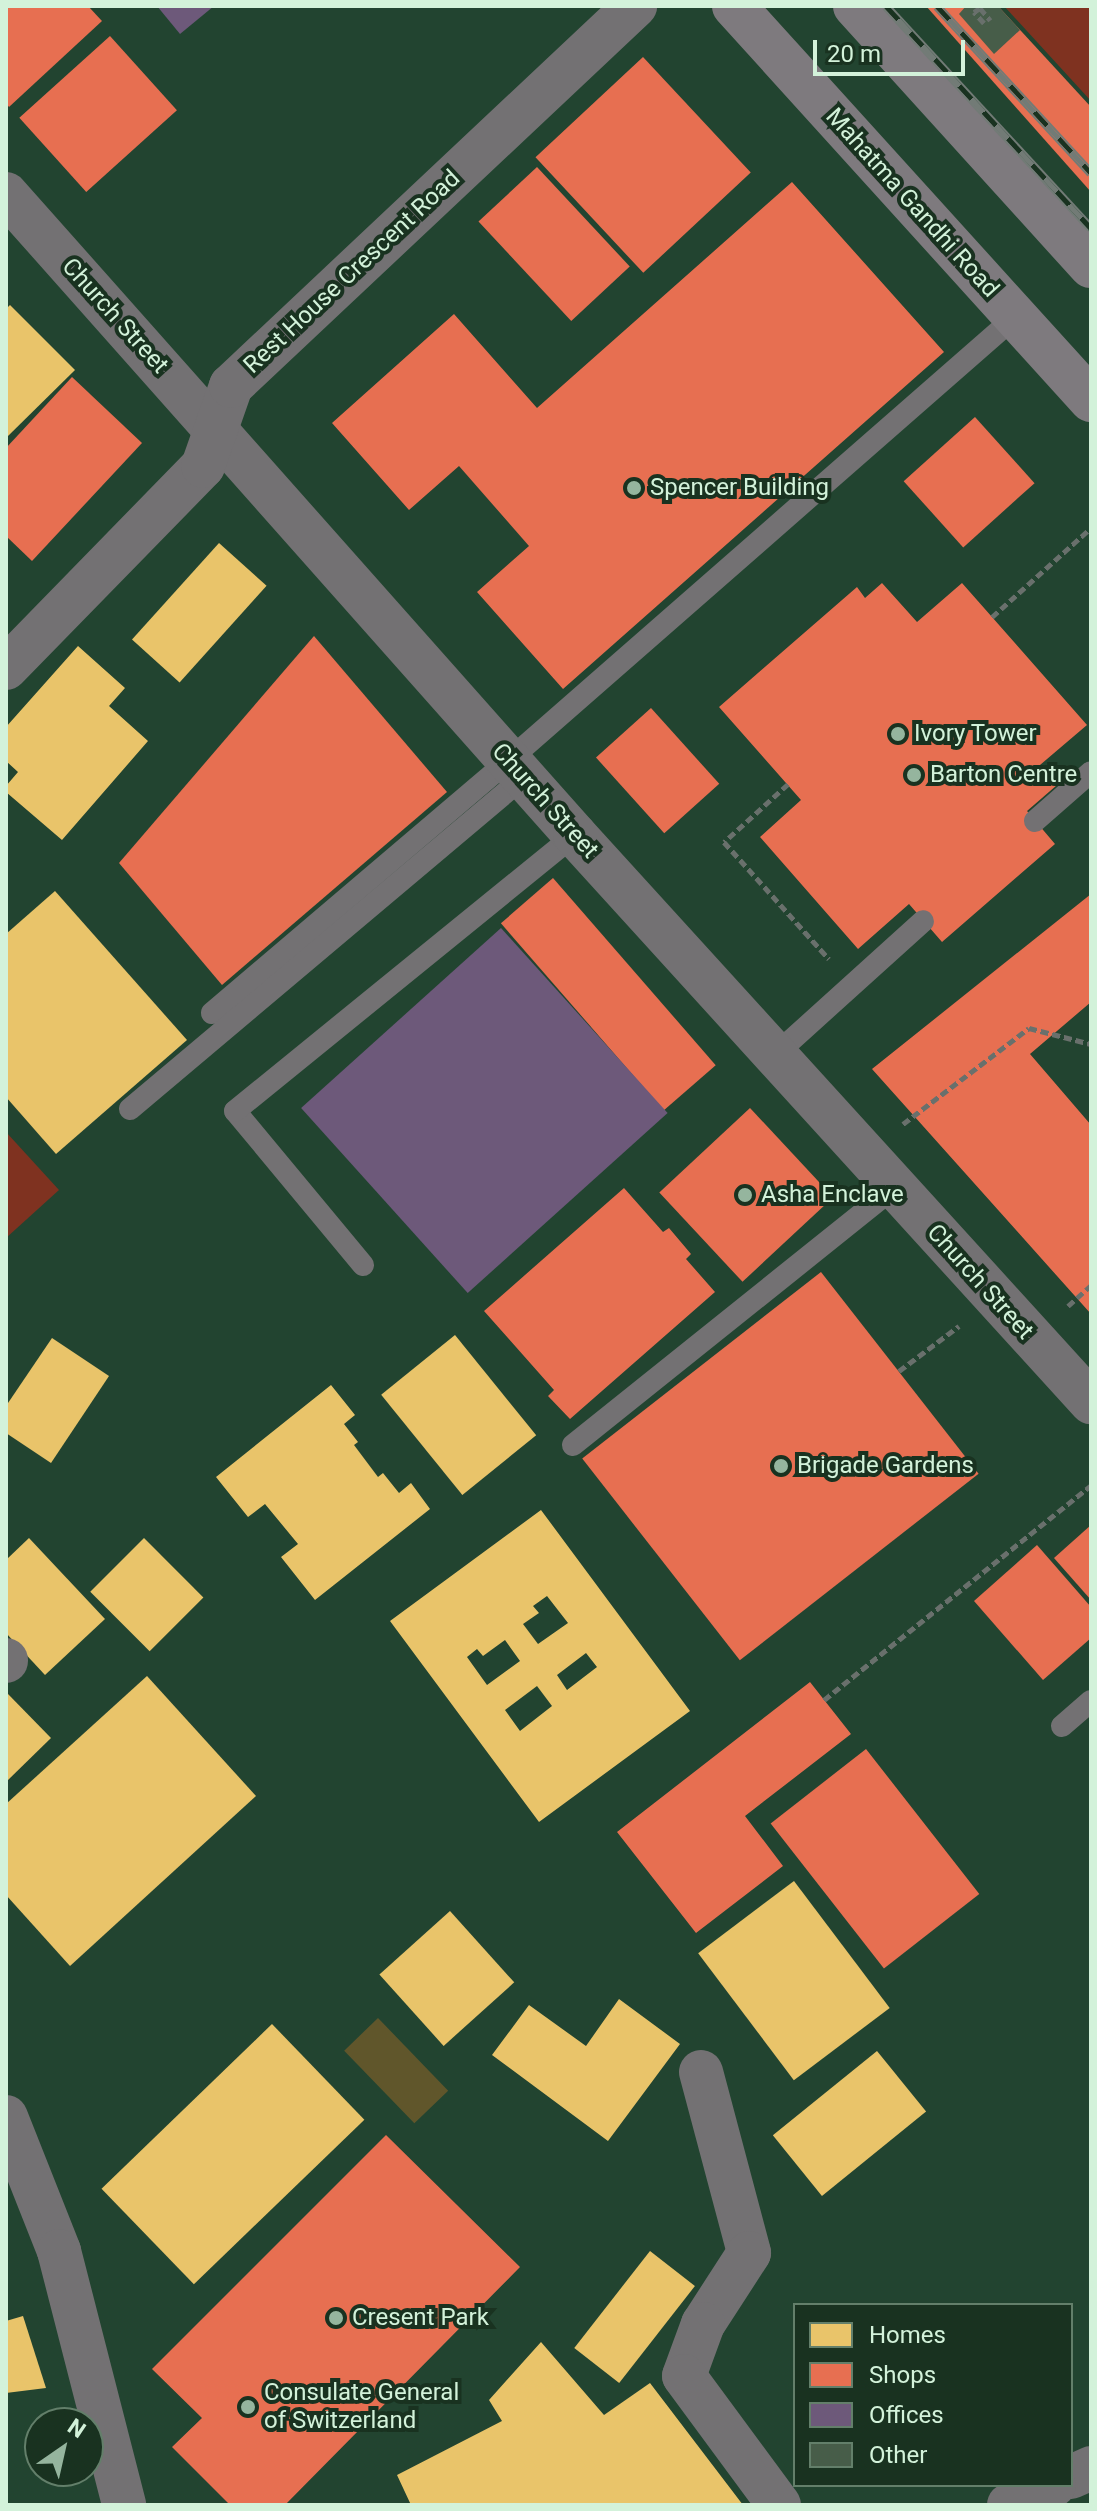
<!DOCTYPE html>
<style>
body{margin:0}
#map{position:relative;width:1097px;height:2511px;overflow:hidden;background:#224430;font-family:Roboto,sans-serif}
div>[style]{position:absolute}
.green>*{inset:0;background:#7f3220}
.water>*{inset:0;background:#60562b;transform-origin:0 0}
.homes>*{inset:0;background:#e9c46a;transform-origin:0 0}
.shops>*{inset:0;background:#e76f51;transform-origin:0 0}
.offices>*{inset:0;background:#6d597a;transform-origin:0 0}
.building>*{inset:0;background:#475d49}
.path>*{height:5px;margin-top:-2.5px;transform-origin:0;background:repeating-linear-gradient(90deg,#69706c 0 8px,transparent 0 12px)}
.service>*{height:22px;margin:-11px;padding:0 11px;transform-origin:11px;border-radius:11px;background:#737173}
.minor>*{height:44px;margin:-22px;padding:0 22px;transform-origin:22px;border-radius:22px;background:#737173}
.secondary>*{height:44px;margin:-22px;padding:0 22px;transform-origin:22px;border-radius:22px;background:#7e7a7e}
.rail>*{height:9px;margin-top:-4.5px;transform-origin:0;background:repeating-linear-gradient(90deg,#193220 0 18px,#727b76 0 36px);box-sizing:border-box;border-block:2px solid #727b76}
.dots>*{width:22px;height:22px;translate:-50% -50%;box-sizing:border-box;border:4px solid #193220;border-radius:50%}
span{translate:-50% -50%;white-space:nowrap;text-align:center;line-height:1.15;-webkit-text-stroke:8px #193220;paint-order:stroke}
.street-label{font-size:24px;color:#d3f2da}
.poi-label{font-size:24px;color:#d3f2da}
.left{translate:0 -50%;text-align:left}
.frame{position:absolute;inset:0;border:8px solid #d3f2da;pointer-events:none}
.legend{position:absolute;left:793px;top:2303px;width:280px;height:184px;box-sizing:border-box;background:#193220;border:2px solid #637f6a;margin:0;padding:10px 14px;list-style:none;font-size:24px;color:#d3f2da}
.legend li{display:flex;align-items:center;gap:16px;height:40px}
.legend b{width:40px;border:2px solid #637f6a}
.north{position:absolute;left:24px;top:2407px;width:80px;height:80px;box-sizing:border-box;background:#193220;border:2px solid #637f6a;border-radius:50%;rotate:34deg;font-size:22px;font-weight:700;line-height:32px;text-align:center;color:#d3f2da}
.north::after{content:'';display:block;margin:auto;width:28px;height:36px;background:#95b59e;clip-path:polygon(50% 0,100% 100%,50% 72%,0 100%)}
.scale{position:absolute;left:813px;top:40px;width:152px;height:36px;box-sizing:border-box;border:4px solid #d3f2da;border-top:0;padding-left:10px;font-size:24px;line-height:28px;white-space:nowrap;color:#d3f2da;-webkit-text-stroke:6px #193220;paint-order:stroke}
</style>
<div id="map">
<div class="green">
<div style="clip-path:polygon(1004px 6px,1091px 6px,1091px 101px)"></div>
<div style="clip-path:polygon(6px 1132px,59px 1190px,6px 1238px)"></div>
</div>
<div class="water">
<div style="left:378px;top:2018px;width:101px;height:47px;rotate:46deg"></div>
</div>
<div class="homes">
<div style="clip-path:polygon(10px 305px,75px 370px,6px 438px,6px 309px)"></div>
<div style="left:219px;top:543px;width:64px;height:130px;rotate:42deg"></div>
<div style="clip-path:polygon(78px 646px,125px 688px,109px 706px,148px 741px,62px 840px,6px 792px,6px 786px,18px 772px,6px 761px,6px 727px)"></div>
<div style="clip-path:polygon(55px 891px,187px 1040px,56px 1154px,6px 1097px,6px 934px)"></div>
<div style="left:455px;top:1335px;width:129px;height:95px;rotate:51deg"></div>
<div style="clip-path:polygon(52px 1338px,109px 1376px,51px 1463px,6px 1433px,6px 1406px)"></div>
<div style="clip-path:polygon(331px 1385px,355px 1415px,344px 1424px,358px 1442px,354px 1445px,378px 1477px,383px 1473px,399px 1493px,411px 1483px,430px 1509px,315px 1600px,281px 1557px,298px 1544px,265px 1504px,248px 1517px,216px 1477px)"></div>
<div style="clip-path:polygon(evenodd,541px 1510px,690px 1711px,539px 1822px,390px 1621px,541px 1510px,547px 1596px,568px 1623px,538px 1644px,523px 1624px,539px 1613px,533px 1606px,547px 1596px,541px 1510px,505px 1640px,520px 1661px,487px 1685px,467px 1657px,477px 1649px,483px 1656px,505px 1640px,541px 1510px,586px 1653px,597px 1667px,567px 1690px,557px 1675px,586px 1653px,541px 1510px,537px 1686px,552px 1706px,520px 1731px,505px 1710px,537px 1686px)"></div>
<div style="clip-path:polygon(29px 1538px,105px 1619px,45px 1675px,6px 1633px,6px 1560px)"></div>
<div style="left:144px;top:1538px;width:84px;height:76px;rotate:45deg"></div>
<div style="clip-path:polygon(147px 1676px,256px 1796px,70px 1966px,6px 1895px,6px 1804px)"></div>
<div style="clip-path:polygon(8px 1694px,51px 1738px,6px 1782px,6px 1695px)"></div>
<div style="left:794px;top:1881px;width:159px;height:120px;rotate:53deg"></div>
<div style="left:450px;top:1911px;width:96px;height:95px;rotate:48deg"></div>
<div style="clip-path:polygon(619px 1999px,680px 2044px,608px 2141px,492px 2055px,529px 2005px,586px 2046px)"></div>
<div style="left:272px;top:2024px;width:133px;height:237px;rotate:46deg"></div>
<div style="left:877px;top:2051px;width:78px;height:134px;rotate:51deg"></div>
<div style="left:650px;top:2251px;width:57px;height:123px;rotate:38deg"></div>
<div style="clip-path:polygon(23px 2316px,46px 2388px,6px 2393px,6px 2321px)"></div>
<div style="clip-path:polygon(541px 2342px,604px 2415px,650px 2383px,743px 2505px,411px 2505px,397px 2475px,502px 2421px,489px 2400px)"></div>
</div>
<div class="shops">
<div style="clip-path:polygon(6px 6px,88px 6px,102px 21px,9px 107px,6px 103px)"></div>
<div style="clip-path:polygon(926px 6px,998px 6px,1091px 107px,1091px 192px)"></div>
<div style="left:110px;top:36px;width:100px;height:122px;rotate:48deg"></div>
<div style="left:643px;top:57px;width:158px;height:147px;rotate:47deg"></div>
<div style="left:537px;top:167px;width:136px;height:80px;rotate:47deg"></div>
<div style="clip-path:polygon(792px 182px,944px 352px,563px 689px,477px 592px,529px 546px,459px 466px,409px 510px,332px 423px,454px 314px,537px 408px)"></div>
<div style="clip-path:polygon(72px 377px,142px 443px,32px 561px,6px 536px,6px 448px)"></div>
<div style="left:975px;top:417px;width:89px;height:96px;rotate:48deg"></div>
<div style="clip-path:polygon(882px 583px,917px 622px,962px 583px,1087px 725px,1040px 765px,1057px 785px,1027px 811px,1055px 844px,942px 942px,909px 904px,858px 949px,760px 837px,801px 800px,719px 707px,857px 587px,865px 598px)"></div>
<div style="clip-path:polygon(314px 636px,447px 792px,222px 985px,119px 863px)"></div>
<div style="left:651px;top:708px;width:102px;height:74px;rotate:48deg"></div>
<div style="left:553px;top:878px;width:248px;height:69px;rotate:49deg"></div>
<div style="clip-path:polygon(1091px 894px,1091px 1002px,1030px 1054px,1091px 1125px,1091px 1314px,872px 1069px)"></div>
<div style="left:750px;top:1108px;width:122px;height:124px;rotate:47deg"></div>
<div style="clip-path:polygon(624px 1188px,663px 1232px,669px 1228px,691px 1254px,686px 1259px,715px 1292px,570px 1419px,548px 1396px,554px 1390px,484px 1311px)"></div>
<div style="left:821px;top:1272px;width:256px;height:303px;rotate:52deg"></div>
<div style="clip-path:polygon(1091px 1525px,1091px 1600px,1054px 1558px)"></div>
<div style="clip-path:polygon(1037px 1545px,1091px 1607px,1091px 1638px,1043px 1680px,974px 1601px)"></div>
<div style="clip-path:polygon(810px 1682px,851px 1734px,745px 1816px,783px 1866px,696px 1933px,617px 1832px)"></div>
<div style="left:866px;top:1749px;width:184px;height:121px;rotate:52deg"></div>
<div style="clip-path:polygon(386px 2135px,520px 2267px,285px 2505px,230px 2505px,172px 2447px,202px 2418px,152px 2369px)"></div>
</div>
<div class="offices">
<div style="clip-path:polygon(157px 6px,214px 6px,180px 34px)"></div>
<div style="left:501px;top:928px;width:249px;height:269px;rotate:48deg"></div>
</div>
<div class="building">
<div style="clip-path:polygon(966px 6px,998px 6px,1020px 30px,994px 54px,959px 14px)"></div>
</div>
<div class="path">
<div style="left:984px;top:23px;width:15px;rotate:-132deg"></div>
<div style="left:974px;top:12px;width:7px;rotate:-34deg"></div>
<div style="left:980px;top:8px;width:16px;rotate:50deg"></div>
<div style="left:992px;top:617px;width:133px;rotate:-42deg"></div>
<div style="left:788px;top:784px;width:86px;rotate:137.8deg"></div>
<div style="left:724px;top:842px;width:157px;rotate:48.1deg"></div>
<div style="left:903px;top:1124px;width:158px;rotate:-37.3deg"></div>
<div style="left:1029px;top:1028px;width:64px;rotate:14.5deg"></div>
<div style="left:1068px;top:1306px;width:31px;rotate:-42deg"></div>
<div style="left:899px;top:1371px;width:75px;rotate:-36.9deg"></div>
<div style="left:824px;top:1700px;width:343px;rotate:-38.8deg"></div>
</div>
<div class="service">
<div style="left:1035px;top:821px;width:74px;rotate:-41.2deg"></div>
<div style="left:212px;top:1013px;width:390px;rotate:-40.4deg"></div>
<div style="left:509px;top:760px;width:673px;rotate:-41.2deg"></div>
<div style="left:776px;top:1054px;width:198px;rotate:-42.1deg"></div>
<div style="left:130px;top:1109px;width:515px;rotate:-40.12deg"></div>
<div style="left:363px;top:1265px;width:200px;rotate:-129.7deg"></div>
<div style="left:235px;top:1111px;width:438px;rotate:-39.1deg"></div>
<div style="left:573px;top:1445px;width:411px;rotate:-38.7deg"></div>
<div style="left:1062px;top:1726px;width:38px;rotate:-41deg"></div>
</div>
<div class="minor">
<div style="left:6px;top:194px;width:857px;rotate:48.41deg"></div>
<div style="left:575px;top:835px;width:767px;rotate:47.7deg"></div>
<div style="left:6px;top:668px;width:282px;rotate:-45.7deg"></div>
<div style="left:203px;top:466px;width:85px;rotate:-70.7deg"></div>
<div style="left:231px;top:386px;width:555px;rotate:-43.25deg"></div>
<div style="left:6px;top:1661px;width:1px;rotate:-90deg"></div>
<div style="left:701px;top:2072px;width:187px;rotate:75.1deg"></div>
<div style="left:749px;top:2253px;width:85px;rotate:122.9deg"></div>
<div style="left:703px;top:2324px;width:55px;rotate:110.1deg"></div>
<div style="left:684px;top:2376px;width:160px;rotate:53.6deg"></div>
<div style="left:6px;top:2117px;width:144px;rotate:68.4deg"></div>
<div style="left:59px;top:2251px;width:262px;rotate:75.6deg"></div>
<div style="left:1071px;top:2477px;width:22px;rotate:-24deg"></div>
<div style="left:1009px;top:2505px;width:49px;rotate:-24deg"></div>
</div>
<div class="secondary">
<div style="left:734px;top:6px;width:532px;rotate:47.82deg"></div>
<div style="left:855px;top:6px;width:351px;rotate:47.8deg"></div>
</div>
<div class="rail">
<div style="left:886px;top:6px;width:302px;rotate:47.3deg"></div>
<div style="left:937px;top:6px;width:227px;rotate:47.3deg"></div>
</div>
<div class="dots">
<div style="left:634px;top:488px;background:#95b59e"></div>
<div style="left:898px;top:734px;background:#95b59e"></div>
<div style="left:914px;top:775px;background:#95b59e"></div>
<div style="left:745px;top:1195px;background:#95b59e"></div>
<div style="left:781px;top:1466px;background:#95b59e"></div>
<div style="left:336px;top:2318px;background:#95b59e"></div>
<div style="left:248px;top:2407px;background:#95b59e"></div>
</div>
<div class="street-label">
<span style="left:912px;top:203px;rotate:48deg">Mahatma Gandhi Road</span>
<span style="left:352px;top:272px;rotate:-43deg">Rest House Crescent Road</span>
<span style="left:115px;top:316px;rotate:48deg">Church Street</span>
<span style="left:545px;top:801px;rotate:48deg">Church Street</span>
<span style="left:980px;top:1282px;rotate:48deg">Church Street</span>
</div>
<div class="poi-label">
<span class="left" style="left:650px;top:488px">Spencer Building</span>
<span class="left" style="left:914px;top:734px">Ivory Tower</span>
<span class="left" style="left:930px;top:775px">Barton Centre</span>
<span class="left" style="left:761px;top:1195px">Asha Enclave</span>
<span class="left" style="left:797px;top:1466px">Brigade Gardens</span>
<span class="left" style="left:352px;top:2318px">Cresent Park</span>
<span class="left" style="left:264px;top:2407px">Consulate General<br>of Switzerland</span>
</div>
<div class="frame"></div>
<ul class="legend">
<li><b style="height:22px;background:#e9c46a"></b>Homes</li>
<li><b style="height:22px;background:#e76f51"></b>Shops</li>
<li><b style="height:22px;background:#6d597a"></b>Offices</li>
<li><b style="height:22px;background:#475d49"></b>Other</li>
</ul>
<div class="north">N</div>
<div class="scale">20 m</div>
</div>
